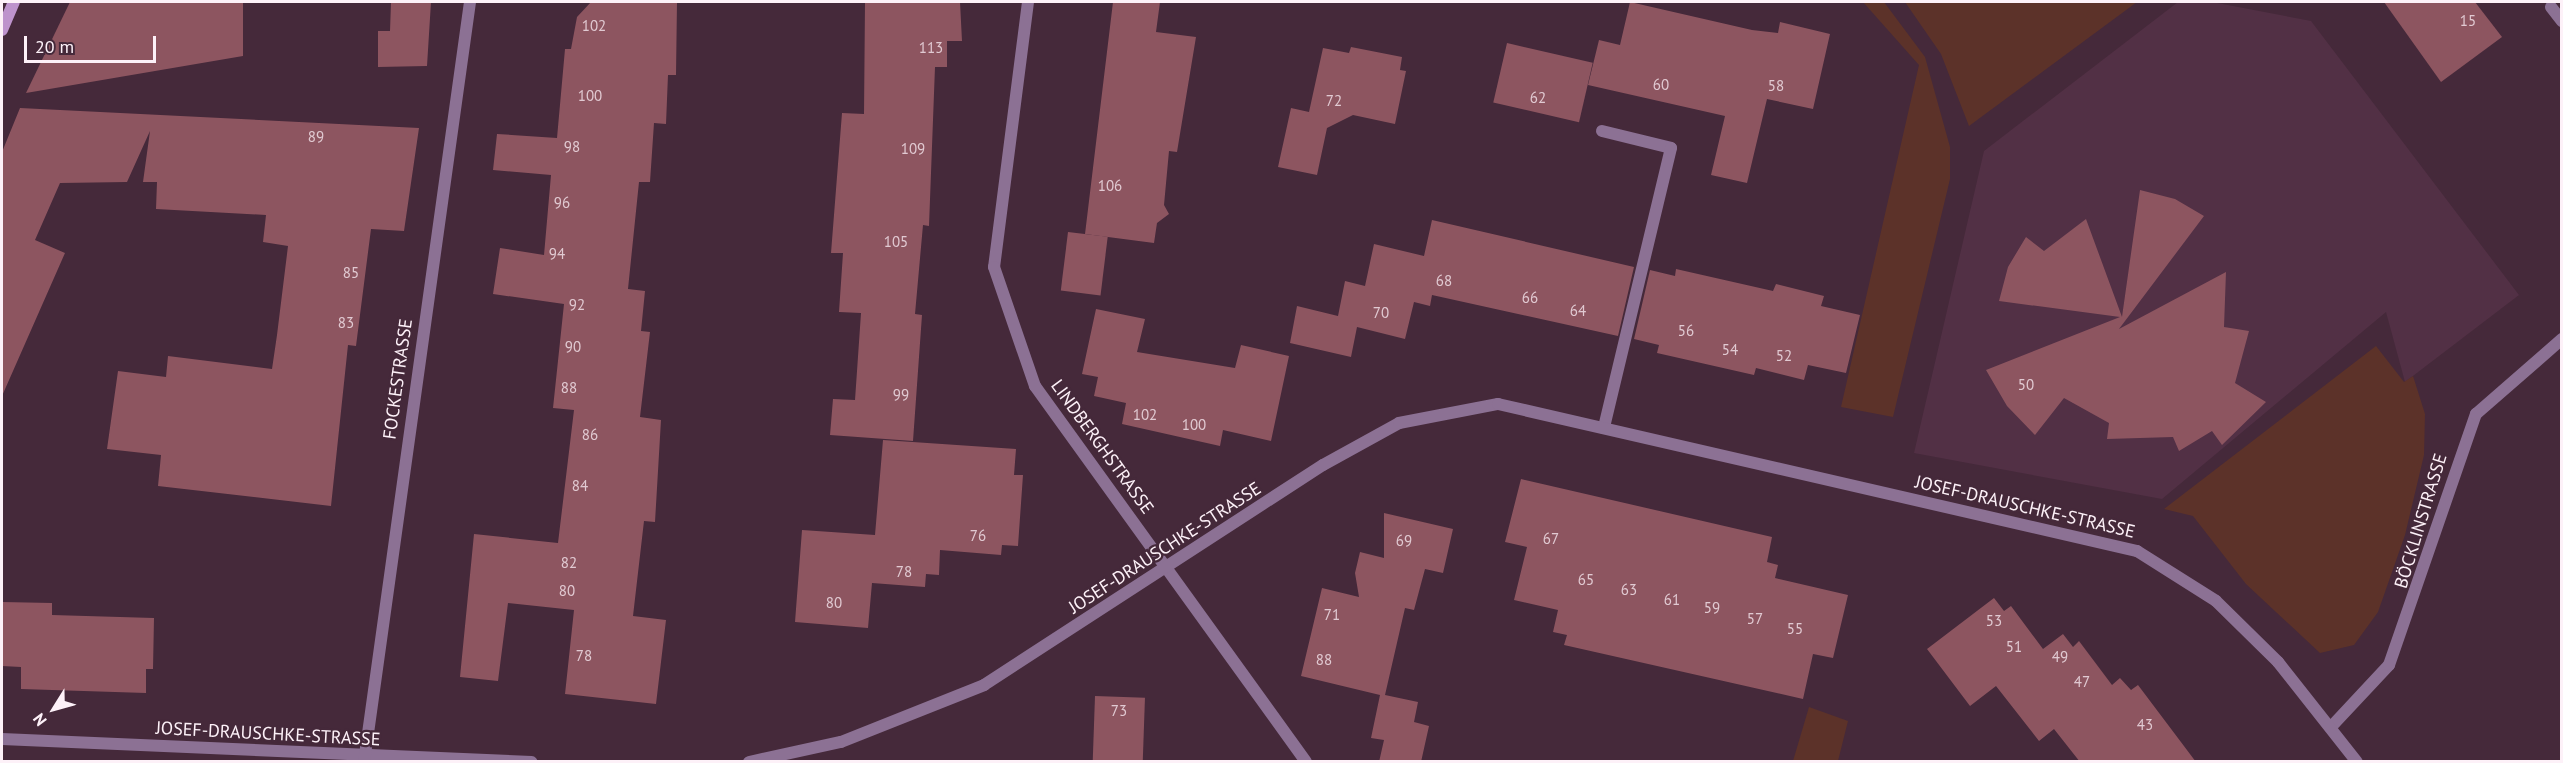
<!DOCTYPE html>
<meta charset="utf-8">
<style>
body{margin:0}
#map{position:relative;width:2563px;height:763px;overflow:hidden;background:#45293a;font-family:"PT Sans",sans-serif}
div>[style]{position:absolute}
.built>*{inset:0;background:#523045}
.green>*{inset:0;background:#5c3229}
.building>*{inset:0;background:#8d5560;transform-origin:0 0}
.lane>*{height:12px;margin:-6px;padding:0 6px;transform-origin:6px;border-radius:6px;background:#8c7194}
.street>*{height:12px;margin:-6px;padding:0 6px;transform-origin:6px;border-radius:6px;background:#8c7194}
.secondary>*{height:12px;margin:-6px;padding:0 6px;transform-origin:6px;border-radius:6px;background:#be93cc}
span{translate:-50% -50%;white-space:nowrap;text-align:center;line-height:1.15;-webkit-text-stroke:4.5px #45293a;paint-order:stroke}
.number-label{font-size:15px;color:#e1cad2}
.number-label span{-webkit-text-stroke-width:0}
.street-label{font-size:18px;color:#fdf1f8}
.frame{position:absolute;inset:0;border:3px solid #fdf1f8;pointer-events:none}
.north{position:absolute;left:24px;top:679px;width:60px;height:60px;-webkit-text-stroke:4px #45293a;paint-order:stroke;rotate:233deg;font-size:16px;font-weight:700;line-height:24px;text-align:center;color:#fdf1f8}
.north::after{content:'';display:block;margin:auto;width:21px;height:27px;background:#fdf1f8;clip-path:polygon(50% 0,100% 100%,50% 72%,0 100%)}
.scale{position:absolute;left:24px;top:36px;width:132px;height:27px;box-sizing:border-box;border:3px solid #fdf1f8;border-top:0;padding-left:8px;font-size:18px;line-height:21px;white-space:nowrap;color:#fdf1f8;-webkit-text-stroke:4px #45293a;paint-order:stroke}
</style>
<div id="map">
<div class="built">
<div style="clip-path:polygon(2178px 2px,2212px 2px,2311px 21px,2519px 295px,2405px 382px,2386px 312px,2162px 499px,1914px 453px,1984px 151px)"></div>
</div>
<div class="green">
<div style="clip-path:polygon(1863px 2px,1884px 2px,1925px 57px,1950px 147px,1950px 179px,1893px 417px,1841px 407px,1919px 65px)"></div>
<div style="clip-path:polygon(1905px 2px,2137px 2px,1969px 126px,1941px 54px)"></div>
<div style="clip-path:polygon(2376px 346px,2404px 382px,2413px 376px,2425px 414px,2424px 455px,2405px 535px,2378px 612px,2354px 645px,2320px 653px,2246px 584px,2193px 516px,2164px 509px)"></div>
<div style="clip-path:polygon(1809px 707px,1848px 721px,1838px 761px,1793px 761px)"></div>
</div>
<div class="building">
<div style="clip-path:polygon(70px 2px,243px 2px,243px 56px,26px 93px)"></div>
<div style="clip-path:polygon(391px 2px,431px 2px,427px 66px,378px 67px,378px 31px,390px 31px)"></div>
<div style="clip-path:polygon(591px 2px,677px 2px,676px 75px,668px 75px,666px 124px,654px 123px,650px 182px,639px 182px,628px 289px,645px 291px,641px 331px,650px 332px,640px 417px,661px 420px,655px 522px,644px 521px,633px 616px,666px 620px,656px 704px,565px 694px,574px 610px,508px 603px,498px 681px,460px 677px,474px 534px,558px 543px,574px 410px,553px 408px,564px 304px,493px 294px,500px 248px,544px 255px,551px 175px,493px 170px,497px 134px,557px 138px,565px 49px,571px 49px,577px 17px)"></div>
<div style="clip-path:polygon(865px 2px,960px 2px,962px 41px,947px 41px,947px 67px,935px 67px,929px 226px,923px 225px,915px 314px,922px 315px,913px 441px,830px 435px,833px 399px,855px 400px,861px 313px,839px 312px,843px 253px,831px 253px,842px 113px,864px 114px)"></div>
<div style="clip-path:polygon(1113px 2px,1160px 2px,1156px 32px,1196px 37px,1177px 152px,1169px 151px,1164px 205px,1169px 214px,1157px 223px,1154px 243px,1085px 234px)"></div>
<div style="clip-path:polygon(1630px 2px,1752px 30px,1778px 33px,1780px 22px,1830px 34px,1813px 109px,1767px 99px,1747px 183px,1711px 175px,1725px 116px,1588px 85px,1599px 40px,1620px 45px)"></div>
<div style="clip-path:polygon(2384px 2px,2475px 2px,2502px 37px,2441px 82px)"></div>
<div style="left:1507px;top:43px;width:88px;height:61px;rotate:13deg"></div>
<div style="clip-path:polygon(1351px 47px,1402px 57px,1400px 70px,1406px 71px,1395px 124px,1353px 115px,1327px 128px,1317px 175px,1278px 167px,1291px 108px,1309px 112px,1323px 48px,1349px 53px)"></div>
<div style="clip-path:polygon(20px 108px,419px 128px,404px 231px,371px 229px,356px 346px,348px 345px,331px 506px,158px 486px,161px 455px,107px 449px,118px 371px,166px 377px,168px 356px,272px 369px,277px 335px,288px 246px,263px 242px,266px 215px,156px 209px,157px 182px,143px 182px,150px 131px,127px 182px,60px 183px,35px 240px,65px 253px,2px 396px,2px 152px)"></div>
<div style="clip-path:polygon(2140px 190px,2175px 199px,2204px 216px,2119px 329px,2226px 272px,2224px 327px,2249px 331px,2235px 383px,2266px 402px,2222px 445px,2212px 431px,2179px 451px,2173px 437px,2107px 439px,2109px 423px,2064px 398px,2035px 435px,2007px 406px,1986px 370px,2120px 317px,1999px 301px,2008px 267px,2026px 237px,2044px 251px,2086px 219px,2122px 317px)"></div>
<div style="clip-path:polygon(1432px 220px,1634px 267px,1618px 336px,1432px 295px,1430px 306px,1414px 302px,1405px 339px,1357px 327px,1351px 357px,1290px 343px,1297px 306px,1338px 316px,1345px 281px,1365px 286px,1374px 244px,1424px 256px)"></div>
<div style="left:1068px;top:232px;width:40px;height:59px;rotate:7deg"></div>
<div style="clip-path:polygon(1676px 269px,1773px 291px,1776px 284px,1824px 296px,1821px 306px,1860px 315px,1846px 373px,1808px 365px,1804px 380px,1756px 368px,1754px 375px,1657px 353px,1659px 345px,1634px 339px,1650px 270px,1675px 276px)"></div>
<div style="clip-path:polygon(1096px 309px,1145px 319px,1137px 352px,1235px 368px,1241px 345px,1289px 356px,1271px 441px,1223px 430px,1220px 446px,1122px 424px,1126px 403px,1094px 396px,1098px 377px,1082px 374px)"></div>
<div style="clip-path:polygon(883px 440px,1016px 449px,1014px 475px,1023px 475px,1018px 546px,1002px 545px,1001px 555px,940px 550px,939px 575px,926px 574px,925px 587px,872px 583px,868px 628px,795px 622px,802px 530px,875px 535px)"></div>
<div style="clip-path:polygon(1521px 479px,1772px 537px,1767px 562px,1778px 565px,1775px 578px,1848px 595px,1833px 658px,1813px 654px,1803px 699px,1564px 645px,1567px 635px,1553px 632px,1558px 610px,1514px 600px,1527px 547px,1505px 542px)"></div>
<div style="clip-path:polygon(1384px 513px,1453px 529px,1443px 573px,1425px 569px,1414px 610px,1405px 608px,1385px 695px,1418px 702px,1414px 722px,1429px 726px,1421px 762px,1379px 762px,1384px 740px,1371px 738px,1380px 695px,1301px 676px,1322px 588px,1359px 597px,1355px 573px,1360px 552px,1384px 558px)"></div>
<div style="clip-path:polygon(1994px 598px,2004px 611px,2011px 606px,2043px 649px,2063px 634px,2073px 647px,2079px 641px,2112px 685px,2120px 678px,2131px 690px,2138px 685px,2196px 762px,2080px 762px,2054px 729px,2039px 741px,1996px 686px,1970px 706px,1927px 649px)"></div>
<div style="clip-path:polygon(2px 602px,52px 603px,52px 615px,154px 618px,153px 669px,146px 669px,146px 693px,21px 689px,21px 667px,2px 666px)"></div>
<div style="left:1095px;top:696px;width:50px;height:66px;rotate:2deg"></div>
</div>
<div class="lane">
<div style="left:2551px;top:7px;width:18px;rotate:52deg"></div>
<div style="left:1602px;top:131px;width:71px;rotate:13.8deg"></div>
<div style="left:1671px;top:148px;width:288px;rotate:103.5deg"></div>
</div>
<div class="street">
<div style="left:1028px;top:2px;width:267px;rotate:97.3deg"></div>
<div style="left:994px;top:267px;width:126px;rotate:71deg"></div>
<div style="left:1035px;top:386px;width:463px;rotate:54.2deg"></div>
<div style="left:2331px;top:727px;width:85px;rotate:-46.9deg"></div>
<div style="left:2389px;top:665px;width:266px;rotate:-70.9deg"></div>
<div style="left:2476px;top:414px;width:114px;rotate:-41.1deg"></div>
<div style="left:2px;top:739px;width:530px;rotate:2.48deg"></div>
<div style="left:364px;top:762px;width:767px;rotate:-82.06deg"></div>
<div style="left:749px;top:762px;width:94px;rotate:-12.3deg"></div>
<div style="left:841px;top:742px;width:154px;rotate:-21.7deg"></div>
<div style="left:984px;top:685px;width:404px;rotate:-33deg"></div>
<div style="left:1323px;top:465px;width:87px;rotate:-28.9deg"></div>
<div style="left:1399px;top:423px;width:101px;rotate:-10.9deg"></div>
<div style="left:1498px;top:404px;width:656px;rotate:12.96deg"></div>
<div style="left:2137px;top:551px;width:93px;rotate:32.3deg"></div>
<div style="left:2216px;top:601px;width:87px;rotate:44.5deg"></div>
<div style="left:2278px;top:662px;width:127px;rotate:51.7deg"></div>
</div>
<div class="secondary">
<div style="left:2px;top:30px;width:30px;rotate:-67deg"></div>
</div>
<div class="number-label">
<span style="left:2468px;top:21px">15</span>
<span style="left:594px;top:26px">102</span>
<span style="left:931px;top:48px">113</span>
<span style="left:1661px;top:85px">60</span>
<span style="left:1776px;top:86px">58</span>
<span style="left:590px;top:96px">100</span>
<span style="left:1538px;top:98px">62</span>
<span style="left:1334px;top:101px">72</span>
<span style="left:316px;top:137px">89</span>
<span style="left:572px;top:147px">98</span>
<span style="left:913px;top:149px">109</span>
<span style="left:1110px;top:186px">106</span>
<span style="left:562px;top:203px">96</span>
<span style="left:896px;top:242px">105</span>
<span style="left:557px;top:254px">94</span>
<span style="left:351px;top:273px">85</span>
<span style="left:1444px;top:281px">68</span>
<span style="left:1530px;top:298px">66</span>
<span style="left:577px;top:305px">92</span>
<span style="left:1578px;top:311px">64</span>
<span style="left:1381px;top:313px">70</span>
<span style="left:346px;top:323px">83</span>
<span style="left:1686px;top:331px">56</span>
<span style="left:573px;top:347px">90</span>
<span style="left:1730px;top:350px">54</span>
<span style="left:1784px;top:356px">52</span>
<span style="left:2026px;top:385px">50</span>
<span style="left:569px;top:388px">88</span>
<span style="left:901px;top:395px">99</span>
<span style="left:1145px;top:415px">102</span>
<span style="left:1194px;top:425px">100</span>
<span style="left:590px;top:435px">86</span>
<span style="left:580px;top:486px">84</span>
<span style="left:978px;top:536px">76</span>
<span style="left:1551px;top:539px">67</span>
<span style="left:1404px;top:541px">69</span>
<span style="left:569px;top:563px">82</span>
<span style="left:904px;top:572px">78</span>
<span style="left:1586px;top:580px">65</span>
<span style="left:1629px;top:590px">63</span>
<span style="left:567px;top:591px">80</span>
<span style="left:1672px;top:600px">61</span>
<span style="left:834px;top:603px">80</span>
<span style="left:1712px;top:608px">59</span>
<span style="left:1332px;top:615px">71</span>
<span style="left:1755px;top:619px">57</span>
<span style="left:1994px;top:621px">53</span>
<span style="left:1795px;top:629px">55</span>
<span style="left:2014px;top:647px">51</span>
<span style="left:584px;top:656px">78</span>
<span style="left:2060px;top:657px">49</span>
<span style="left:1324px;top:660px">88</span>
<span style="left:2082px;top:682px">47</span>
<span style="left:1119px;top:711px">73</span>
<span style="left:2145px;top:725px">43</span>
</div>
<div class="street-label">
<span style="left:398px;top:379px;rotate:-82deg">FOCKESTRASSE</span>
<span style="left:1102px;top:447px;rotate:54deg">LINDBERGHSTRASSE</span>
<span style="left:2025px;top:507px;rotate:13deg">JOSEF-DRAUSCHKE-STRASSE</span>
<span style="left:2421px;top:521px;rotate:-73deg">BÖCKLINSTRASSE</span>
<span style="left:1165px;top:548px;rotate:-33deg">JOSEF-DRAUSCHKE-STRASSE</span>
<span style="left:268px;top:734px;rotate:3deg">JOSEF-DRAUSCHKE-STRASSE</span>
</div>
<div class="frame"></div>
<div class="north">N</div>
<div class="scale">20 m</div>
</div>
